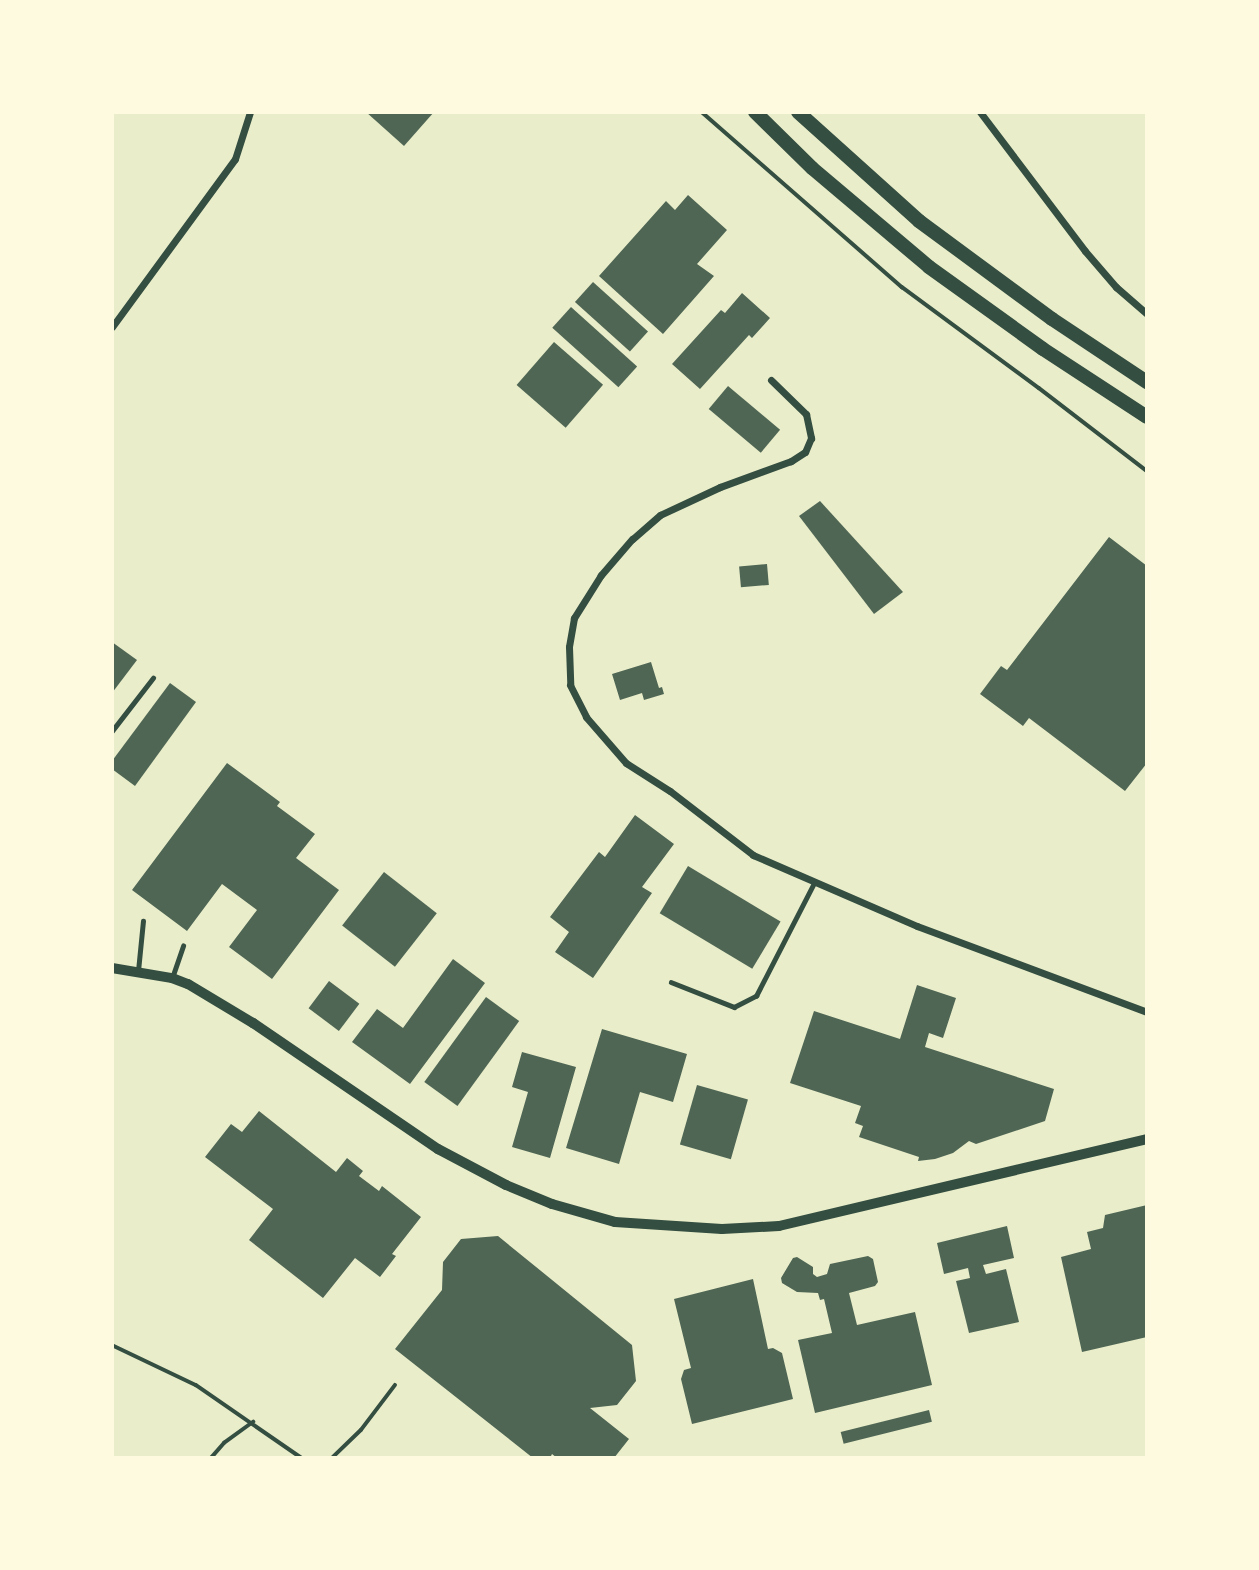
<!DOCTYPE html>
<style>
body{margin:0}
#map{position:relative;width:1259px;height:1570px;overflow:hidden;background:#e9edc9;font-family:"Space Grotesk",sans-serif}
div>[style]{position:absolute}
.building>*{inset:0;background:#4f6655;transform-origin:0 0}
.path>*{height:3.5px;margin:-1.75px;padding:0 1.75px;transform-origin:1.75px;border-radius:1.75px;background:#344e41}
.service>*{height:4.5px;margin:-2.25px;padding:0 2.25px;transform-origin:2.25px;border-radius:2.25px;background:#344e41}
.minor>*{height:7px;margin:-3.5px;padding:0 3.5px;transform-origin:3.5px;border-radius:3.5px;background:#344e41}
.tertiary>*{height:10px;margin:-5px;padding:0 5px;transform-origin:5px;border-radius:5px;background:#344e41}
.trunk>*{height:14px;margin:-7px;padding:0 7px;transform-origin:7px;border-radius:7px;background:#344e41}
span{translate:-50% -50%;white-space:nowrap;text-align:center;line-height:1.15;-webkit-text-stroke:6px #fefae0;paint-order:stroke}
.frame{position:absolute;inset:0;border:114px solid #fefae0;pointer-events:none}
</style>
<div id="map">
<div class="building">
<div style="clip-path:polygon(366px 112px,434px 112px,404px 146px)"></div>
<div style="clip-path:polygon(688px 195px,727px 230px,697px 264px,714px 276px,663px 334px,599px 276px,666px 201px,675px 210px)"></div>
<div style="left:593px;top:282px;width:74px;height:27px;rotate:42deg"></div>
<div style="clip-path:polygon(742px 293px,770px 318px,752px 338px,749px 335px,700px 389px,672px 364px,721px 310px,725px 313px)"></div>
<div style="left:571px;top:307px;width:89px;height:28px;rotate:42deg"></div>
<div style="left:554px;top:342px;width:65px;height:57px;rotate:41deg"></div>
<div style="left:728px;top:386px;width:68px;height:30px;rotate:40deg"></div>
<div style="clip-path:polygon(820px 501px,903px 592px,874px 614px,799px 516px)"></div>
<div style="clip-path:polygon(1109px 537px,1147px 566px,1147px 763px,1125px 791px,1029px 718px,1023px 726px,980px 694px,1001px 666px,1007px 670px)"></div>
<div style="left:767px;top:564px;width:21px;height:28px;rotate:85deg"></div>
<div style="clip-path:polygon(112px 642px,137px 660px,112px 693px)"></div>
<div style="clip-path:polygon(651px 662px,659px 688px,662px 687px,664px 694px,644px 700px,642px 693px,620px 700px,612px 674px)"></div>
<div style="clip-path:polygon(170px 683px,196px 702px,135px 786px,112px 769px,112px 761px)"></div>
<div style="clip-path:polygon(227px 763px,280px 802px,277px 806px,315px 834px,296px 858px,339px 890px,272px 979px,229px 947px,257px 910px,222px 884px,187px 931px,132px 890px)"></div>
<div style="clip-path:polygon(635px 815px,674px 844px,642px 887px,652px 893px,593px 978px,555px 952px,569px 932px,550px 917px,599px 852px,605px 857px)"></div>
<div style="left:688px;top:866px;width:108px;height:55px;rotate:31deg"></div>
<div style="left:384px;top:872px;width:67px;height:68px;rotate:38deg"></div>
<div style="clip-path:polygon(453px 959px,485px 983px,410px 1084px,352px 1042px,377px 1009px,403px 1028px)"></div>
<div style="left:329px;top:981px;width:38px;height:34px;rotate:37deg"></div>
<div style="clip-path:polygon(917px 985px,956px 998px,943px 1038px,929px 1033px,925px 1047px,1054px 1089px,1045px 1121px,976px 1144px,969px 1141px,953px 1153px,935px 1159px,918px 1161px,919px 1157px,859px 1137px,863px 1126px,855px 1123px,861px 1106px,790px 1083px,814px 1011px,900px 1039px)"></div>
<div style="left:486px;top:997px;width:41px;height:105px;rotate:36deg"></div>
<div style="clip-path:polygon(602px 1029px,687px 1054px,673px 1102px,640px 1092px,619px 1164px,566px 1148px)"></div>
<div style="clip-path:polygon(522px 1052px,576px 1067px,550px 1158px,512px 1147px,528px 1092px,512px 1087px)"></div>
<div style="left:697px;top:1085px;width:53px;height:62px;rotate:16deg"></div>
<div style="clip-path:polygon(259px 1111px,336px 1172px,347px 1158px,363px 1171px,359px 1176px,379px 1191px,382px 1186px,421px 1217px,392px 1254px,396px 1256px,380px 1277px,355px 1258px,323px 1298px,249px 1240px,273px 1209px,205px 1157px,231px 1124px,242px 1132px)"></div>
<div style="clip-path:polygon(1147px 1205px,1147px 1337px,1082px 1352px,1061px 1257px,1091px 1249px,1087px 1232px,1103px 1228px,1105px 1215px)"></div>
<div style="clip-path:polygon(1007px 1226px,1014px 1258px,983px 1265px,986px 1274px,1006px 1269px,1019px 1322px,969px 1333px,956px 1281px,970px 1278px,968px 1268px,944px 1274px,937px 1243px)"></div>
<div style="clip-path:polygon(498px 1236px,632px 1345px,636px 1381px,617px 1405px,590px 1408px,629px 1439px,614px 1458px,557px 1458px,552px 1454px,550px 1458px,533px 1458px,395px 1349px,442px 1290px,443px 1262px,461px 1239px)"></div>
<div style="clip-path:polygon(868px 1256px,873px 1259px,878px 1282px,875px 1286px,849px 1293px,857px 1325px,915px 1312px,932px 1385px,815px 1413px,798px 1340px,832px 1333px,824px 1299px,820px 1300px,818px 1293px,797px 1292px,782px 1283px,781px 1278px,793px 1258px,797px 1257px,813px 1267px,813px 1274px,817px 1277px,827px 1274px,830px 1264px)"></div>
<div style="clip-path:polygon(753px 1279px,768px 1349px,773px 1348px,782px 1353px,793px 1399px,692px 1424px,681px 1379px,684px 1370px,691px 1368px,674px 1299px)"></div>
<div style="left:929px;top:1410px;width:12px;height:91px;rotate:76deg"></div>
</div>
<div class="path">
<div style="left:702px;top:112px;width:266px;rotate:41.2deg"></div>
<div style="left:902px;top:287px;width:170px;rotate:36.4deg"></div>
<div style="left:1039px;top:388px;width:136px;rotate:37.5deg"></div>
<div style="left:112px;top:1345px;width:93px;rotate:25.5deg"></div>
<div style="left:196px;top:1385px;width:129px;rotate:34.6deg"></div>
<div style="left:211px;top:1458px;width:20px;rotate:-49deg"></div>
<div style="left:224px;top:1443px;width:36px;rotate:-36deg"></div>
<div style="left:332px;top:1458px;width:40px;rotate:-44deg"></div>
<div style="left:361px;top:1430px;width:56px;rotate:-52.9deg"></div>
</div>
<div class="service">
<div style="left:112px;top:731px;width:67px;rotate:-52.3deg"></div>
<div style="left:138px;top:971px;width:50px;rotate:-84.3deg"></div>
<div style="left:172px;top:978px;width:34px;rotate:-71deg"></div>
<div style="left:671px;top:982px;width:68px;rotate:21.6deg"></div>
<div style="left:734px;top:1007px;width:25px;rotate:-27deg"></div>
<div style="left:756px;top:996px;width:127px;rotate:-62.8deg"></div>
</div>
<div class="minor">
<div style="left:980px;top:112px;width:174px;rotate:52.9deg"></div>
<div style="left:1085px;top:251px;width:48px;rotate:49.3deg"></div>
<div style="left:1116px;top:287px;width:41px;rotate:41.1deg"></div>
<div style="left:112px;top:327px;width:208px;rotate:-53.8deg"></div>
<div style="left:235px;top:159px;width:49px;rotate:-72.3deg"></div>
<div style="left:771px;top:380px;width:49px;rotate:44.2deg"></div>
<div style="left:806px;top:414px;width:25px;rotate:78deg"></div>
<div style="left:811px;top:438px;width:15px;rotate:113deg"></div>
<div style="left:805px;top:452px;width:17px;rotate:147deg"></div>
<div style="left:791px;top:461px;width:76px;rotate:159.9deg"></div>
<div style="left:720px;top:487px;width:66px;rotate:155deg"></div>
<div style="left:660px;top:515px;width:37px;rotate:139deg"></div>
<div style="left:632px;top:539px;width:48px;rotate:130.7deg"></div>
<div style="left:601px;top:575px;width:51px;rotate:122.1deg"></div>
<div style="left:574px;top:618px;width:29px;rotate:100deg"></div>
<div style="left:569px;top:647px;width:38px;rotate:88deg"></div>
<div style="left:570px;top:685px;width:36px;rotate:63deg"></div>
<div style="left:586px;top:717px;width:61px;rotate:49deg"></div>
<div style="left:626px;top:763px;width:52px;rotate:32.5deg"></div>
<div style="left:670px;top:791px;width:105px;rotate:37.6deg"></div>
<div style="left:753px;top:855px;width:179px;rotate:23.4deg"></div>
<div style="left:917px;top:926px;width:246px;rotate:20.5deg"></div>
</div>
<div class="tertiary">
<div style="left:112px;top:968px;width:61px;rotate:9.5deg"></div>
<div style="left:172px;top:978px;width:17px;rotate:21deg"></div>
<div style="left:188px;top:984px;width:76px;rotate:31deg"></div>
<div style="left:253px;top:1023px;width:224px;rotate:34.3deg"></div>
<div style="left:438px;top:1149px;width:77px;rotate:27.9deg"></div>
<div style="left:506px;top:1185px;width:50px;rotate:22.4deg"></div>
<div style="left:552px;top:1204px;width:66px;rotate:15.9deg"></div>
<div style="left:615px;top:1222px;width:107px;rotate:3.7deg"></div>
<div style="left:722px;top:1229px;width:57px;rotate:-3deg"></div>
<div style="left:779px;top:1226px;width:378px;rotate:-13.3deg"></div>
</div>
<div class="trunk">
<div style="left:755px;top:112px;width:80px;rotate:44.5deg"></div>
<div style="left:812px;top:168px;width:153px;rotate:40.2deg"></div>
<div style="left:929px;top:267px;width:140px;rotate:35.7deg"></div>
<div style="left:1043px;top:349px;width:124px;rotate:33.2deg"></div>
<div style="left:798px;top:112px;width:163px;rotate:42deg"></div>
<div style="left:919px;top:221px;width:165px;rotate:36.4deg"></div>
<div style="left:1052px;top:319px;width:114px;rotate:33.6deg"></div>
</div>
<div class="frame"></div>
</div>
